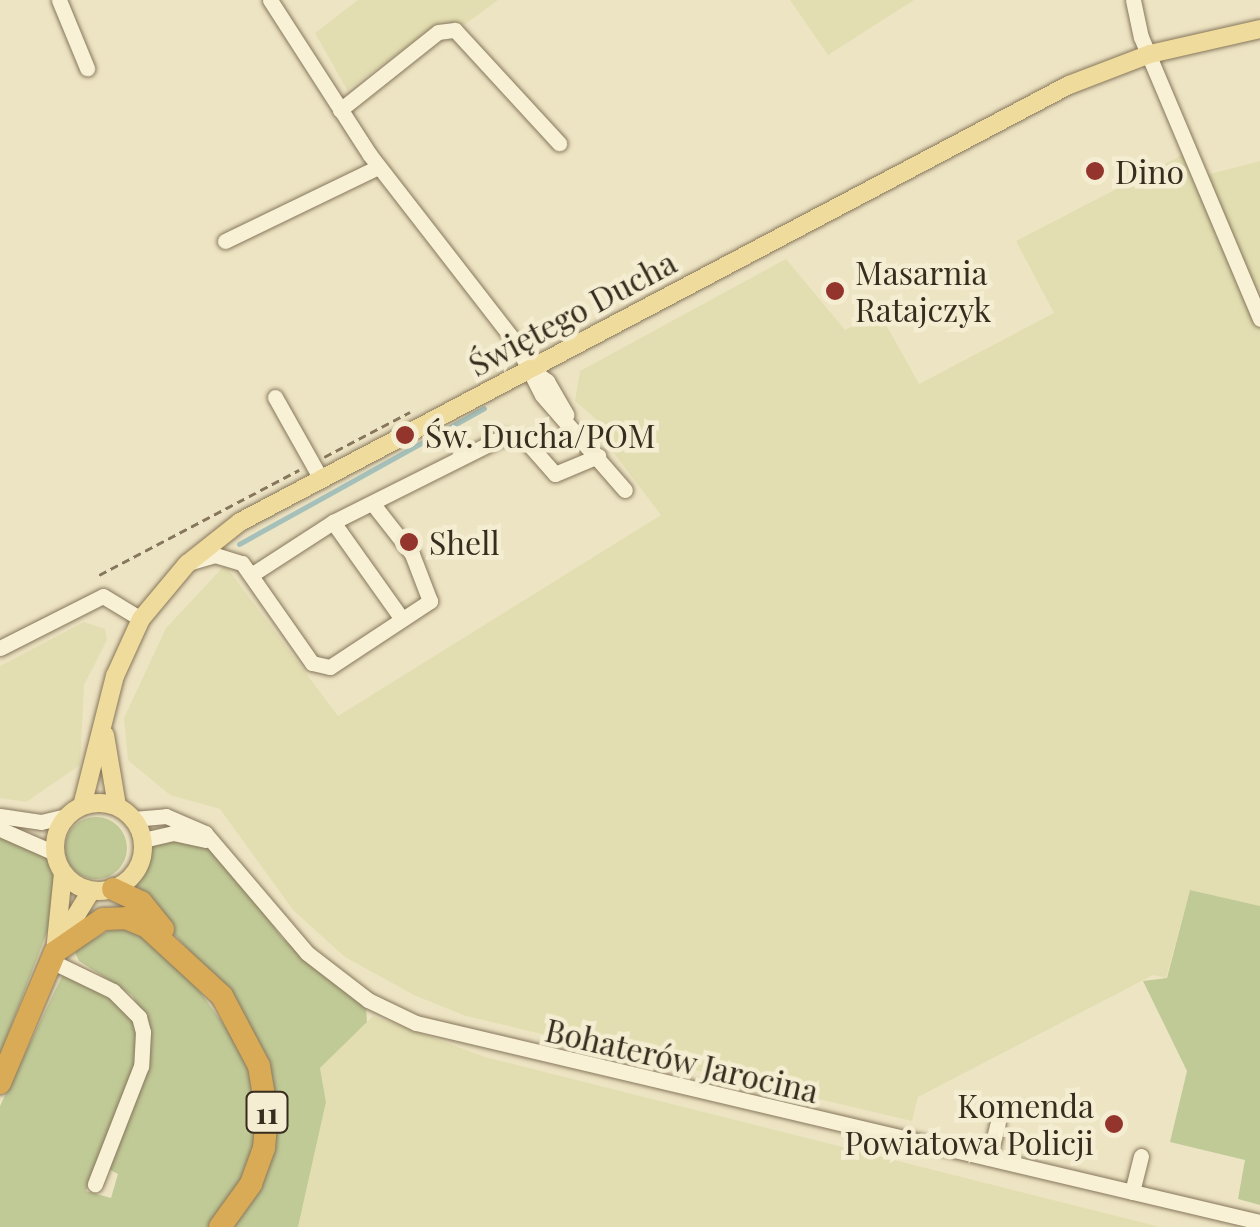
<!DOCTYPE html>
<meta charset="utf-8">
<style>
body{margin:0}
#map{position:relative;width:1260px;height:1227px;overflow:hidden;background:#ede4c3;font-family:"Playfair Display",serif}
div>[style]{position:absolute}
.farmland>*{inset:0;background:#e2deb1}
.green>*{inset:0;background:#c0ca97}
.round{border-radius:50%}
.stream>*{height:5px;margin:-2.5px;padding:0 2.5px;transform-origin:2.5px;border-radius:2.5px;background:#a5c0ba}
.path>*{height:2.5px;margin-top:-1.25px;transform-origin:0;background:repeating-linear-gradient(90deg,#86765b 0 8px,transparent 0 13px)}
.roads{filter:drop-shadow(0 0 2px #86765b) drop-shadow(0 0 2px #86765b)}
.minor>*{height:15px;margin:-7.5px;padding:0 7.5px;transform-origin:7.5px;border-radius:7.5px;background:#f8f1d6}
.major>*{height:18px;margin:-9px;padding:0 9px;transform-origin:9px;border-radius:9px;background:#efdc9c}
.major>.ring{margin:-9px;padding:0;box-sizing:content-box;background:none;border:18px solid #efdc9c;border-radius:50%}
.highway>*{height:22px;margin:-11px;padding:0 11px;transform-origin:11px;border-radius:11px;background:#d9ab56}
.dots>*{width:28px;height:28px;translate:-50% -50%;box-sizing:border-box;border:5px solid #f4edd2;border-radius:50%}
span{translate:-50% -50%;white-space:nowrap;text-align:center;line-height:1.15;-webkit-text-stroke:9px #f4edd2;paint-order:stroke}
.shield-label span{padding:2px 8px;background:#f4edd2;border:2px solid;border-radius:8px;-webkit-text-stroke-width:0}
.shield-label{font-size:30px;color:#372c1e;font-weight:700}
.poi-label{font-size:32px;color:#372c1e}
.left{translate:0 -50%;text-align:left}
.right{translate:-100% -50%;text-align:right}
.street-label{font-size:32px;color:#372c1e}
</style>
<div id="map">
<div class="farmland">
<div style="clip-path:polygon(358px 0,498px 0,464px 25px,442px 21px,347px 90px,315px 33px)"></div>
<div style="clip-path:polygon(790px 0,914px 0,828px 55px)"></div>
<div style="clip-path:polygon(1186px 153px,1195px 178px,1260px 161px,1260px 906px,1190px 890px,1166px 978px,1153px 975px,918px 1097px,912px 1121px,466px 1016px,414px 995px,345px 957px,293px 910px,220px 809px,170px 795px,128px 760px,124px 718px,166px 628px,225px 565px,338px 716px,661px 515px,606px 443px,611px 432px,575px 401px,580px 371px,786px 259px,845px 330px,879px 312px,919px 384px,1054px 313px,1016px 241px)"></div>
<div style="clip-path:polygon(84px 622px,105px 629px,107px 640px,84px 685px,80px 765px,26px 802px,0 798px,0 666px)"></div>
<div style="clip-path:polygon(373px 1016px,485px 1057px,1160px 1227px,298px 1227px,326px 1102px,320px 1068px)"></div>
</div>
<div class="green">
<div class="round" style="left:65px;top:817px;width:62px;height:62px"></div>
<div style="clip-path:polygon(0 830px,42px 849px,56px 874px,57px 906px,0 1055px)"></div>
<div style="clip-path:polygon(163px 838px,205px 843px,226px 861px,282px 938px,366px 1008px,367px 1022px,320px 1068px,326px 1102px,298px 1227px,230px 1227px,248px 1204px,265px 1056px,242px 1011px,133px 887px,147px 853px)"></div>
<div style="clip-path:polygon(1190px 890px,1260px 906px,1260px 1205px,1238px 1199px,1245px 1160px,1170px 1142px,1187px 1071px,1143px 981px,1167px 978px)"></div>
<div style="clip-path:polygon(125px 922px,187px 974px,246px 1055px,257px 1104px,255px 1146px,241px 1186px,210px 1227px,0 1227px,0 1106px,64px 972px,81px 974px,135px 1017px,137px 1063px,86px 1191px,111px 1198px,118px 1174px,107px 1168px,145px 1065px,145px 1018px,132px 995px,79px 961px,74px 950px)"></div>
</div>
<div class="stream">
<div style="left:239px;top:544px;width:280px;rotate:-29deg"></div>
</div>
<div class="path">
<div style="left:324px;top:457px;width:97px;rotate:-27.6deg"></div>
<div style="left:99px;top:575px;width:226px;rotate:-27.7deg"></div>
</div>
<div class="roads">
<div class="minor">
<div style="left:59px;top:0;width:74px;rotate:67.6deg"></div>
<div style="left:270px;top:0;width:184px;rotate:57.2deg"></div>
<div style="left:370px;top:155px;width:237px;rotate:52.2deg"></div>
<div style="left:515px;top:342px;width:59px;rotate:63deg"></div>
<div style="left:542px;top:395px;width:126px;rotate:48.9deg"></div>
<div style="left:1133px;top:0;width:38px;rotate:78deg"></div>
<div style="left:1141px;top:37px;width:306px;rotate:67.1deg"></div>
<div style="left:340px;top:110px;width:125px;rotate:-38.5deg"></div>
<div style="left:438px;top:32px;width:17px;rotate:-7deg"></div>
<div style="left:455px;top:30px;width:154px;rotate:47.4deg"></div>
<div style="left:225px;top:241px;width:170px;rotate:-25.8deg"></div>
<div style="left:530px;top:369px;width:21px;rotate:35deg"></div>
<div style="left:547px;top:381px;width:39px;rotate:60deg"></div>
<div style="left:275px;top:397px;width:94px;rotate:60.7deg"></div>
<div style="left:333px;top:522px;width:119px;rotate:54.6deg"></div>
<div style="left:191px;top:562px;width:25px;rotate:-16deg"></div>
<div style="left:215px;top:555px;width:28px;rotate:17deg"></div>
<div style="left:242px;top:563px;width:122px;rotate:55deg"></div>
<div style="left:312px;top:663px;width:18px;rotate:13deg"></div>
<div style="left:330px;top:667px;width:120px;rotate:-33.4deg"></div>
<div style="left:430px;top:601px;width:50px;rotate:-111deg"></div>
<div style="left:412px;top:554px;width:63px;rotate:-128deg"></div>
<div style="left:251px;top:575px;width:98px;rotate:-32.9deg"></div>
<div style="left:333px;top:522px;width:190px;rotate:-26.6deg"></div>
<div style="left:503px;top:437px;width:22px;rotate:8deg"></div>
<div style="left:525px;top:440px;width:45px;rotate:48.6deg"></div>
<div style="left:555px;top:474px;width:47px;rotate:-22.7deg"></div>
<div style="left:0;top:648px;width:115px;rotate:-26.8deg"></div>
<div style="left:103px;top:596px;width:44px;rotate:31.2deg"></div>
<div style="left:0;top:816px;width:41px;rotate:8.3deg"></div>
<div style="left:41px;top:822px;width:27px;rotate:-13deg"></div>
<div style="left:133px;top:819px;width:33px;rotate:-5deg"></div>
<div style="left:166px;top:816px;width:43px;rotate:23.6deg"></div>
<div style="left:205px;top:833px;width:157px;rotate:49.6deg"></div>
<div style="left:307px;top:953px;width:77px;rotate:37.6deg"></div>
<div style="left:368px;top:1000px;width:53px;rotate:25.6deg"></div>
<div style="left:416px;top:1023px;width:867px;rotate:13.27deg"></div>
<div style="left:0;top:829px;width:60px;rotate:23.6deg"></div>
<div style="left:143px;top:840px;width:31px;rotate:-13deg"></div>
<div style="left:173px;top:833px;width:33px;rotate:12deg"></div>
<div style="left:51px;top:961px;width:69px;rotate:25.8deg"></div>
<div style="left:113px;top:991px;width:37px;rotate:45deg"></div>
<div style="left:139px;top:1017px;width:16px;rotate:75deg"></div>
<div style="left:143px;top:1032px;width:34px;rotate:93deg"></div>
<div style="left:141px;top:1066px;width:127px;rotate:111.3deg"></div>
<div style="left:989px;top:1158px;width:37px;rotate:-76deg"></div>
<div style="left:1132px;top:1192px;width:37px;rotate:-76deg"></div>
</div>
<div class="major">
<div style="left:105px;top:735px;width:72px;rotate:80.4deg"></div>
<div class="ring" style="left:55px;top:803px;width:70px;height:70px"></div>
<div style="left:82px;top:806px;width:134px;rotate:-75.8deg"></div>
<div style="left:115px;top:676px;width:63px;rotate:-65.5deg"></div>
<div style="left:141px;top:619px;width:72px;rotate:-50.1deg"></div>
<div style="left:187px;top:564px;width:68px;rotate:-38.4deg"></div>
<div style="left:240px;top:522px;width:937px;rotate:-27.8deg"></div>
<div style="left:1069px;top:85px;width:87px;rotate:-20.9deg"></div>
<div style="left:1150px;top:54px;width:113px;rotate:-12.8deg"></div>
<div style="left:62px;top:938px;width:55px;rotate:-58.3deg"></div>
<div style="left:55px;top:952px;width:79px;rotate:-84.2deg"></div>
</div>
<div class="highway">
<div style="left:113px;top:889px;width:31px;rotate:25deg"></div>
<div style="left:141px;top:902px;width:35px;rotate:51deg"></div>
<div style="left:0;top:1083px;width:142px;rotate:-67.2deg"></div>
<div style="left:55px;top:952px;width:58px;rotate:-34.5deg"></div>
<div style="left:103px;top:919px;width:23px;rotate:-2deg"></div>
<div style="left:126px;top:918px;width:23px;rotate:23deg"></div>
<div style="left:147px;top:927px;width:102px;rotate:42.6deg"></div>
<div style="left:222px;top:996px;width:79px;rotate:62.1deg"></div>
<div style="left:259px;top:1066px;width:49px;rotate:80.5deg"></div>
<div style="left:267px;top:1114px;width:34px;rotate:95deg"></div>
<div style="left:264px;top:1148px;width:38px;rotate:110deg"></div>
<div style="left:251px;top:1184px;width:53px;rotate:125.8deg"></div>
</div>
</div>
<div class="dots">
<div style="left:1095px;top:171px;background:#93352c"></div>
<div style="left:835px;top:291px;background:#93352c"></div>
<div style="left:405px;top:435px;background:#93352c"></div>
<div style="left:409px;top:542px;background:#93352c"></div>
<div style="left:1114px;top:1124px;background:#93352c"></div>
</div>
<div class="shield-label">
<span style="left:267px;top:1112px">11</span>
</div>
<div class="poi-label">
<span class="left" style="left:1115px;top:171px">Dino</span>
<span class="left" style="left:855px;top:291px">Masarnia<br>Ratajczyk</span>
<span class="left" style="left:425px;top:435px">Św. Ducha/POM</span>
<span class="left" style="left:429px;top:542px">Shell</span>
<span class="right" style="left:1094px;top:1124px">Komenda<br>Powiatowa Policji</span>
</div>
<div class="street-label">
<span style="left:572px;top:313px;rotate:-28deg">Świętego Ducha</span>
<span style="left:682px;top:1060px;rotate:13deg">Bohaterów Jarocina</span>
</div>
</div>
